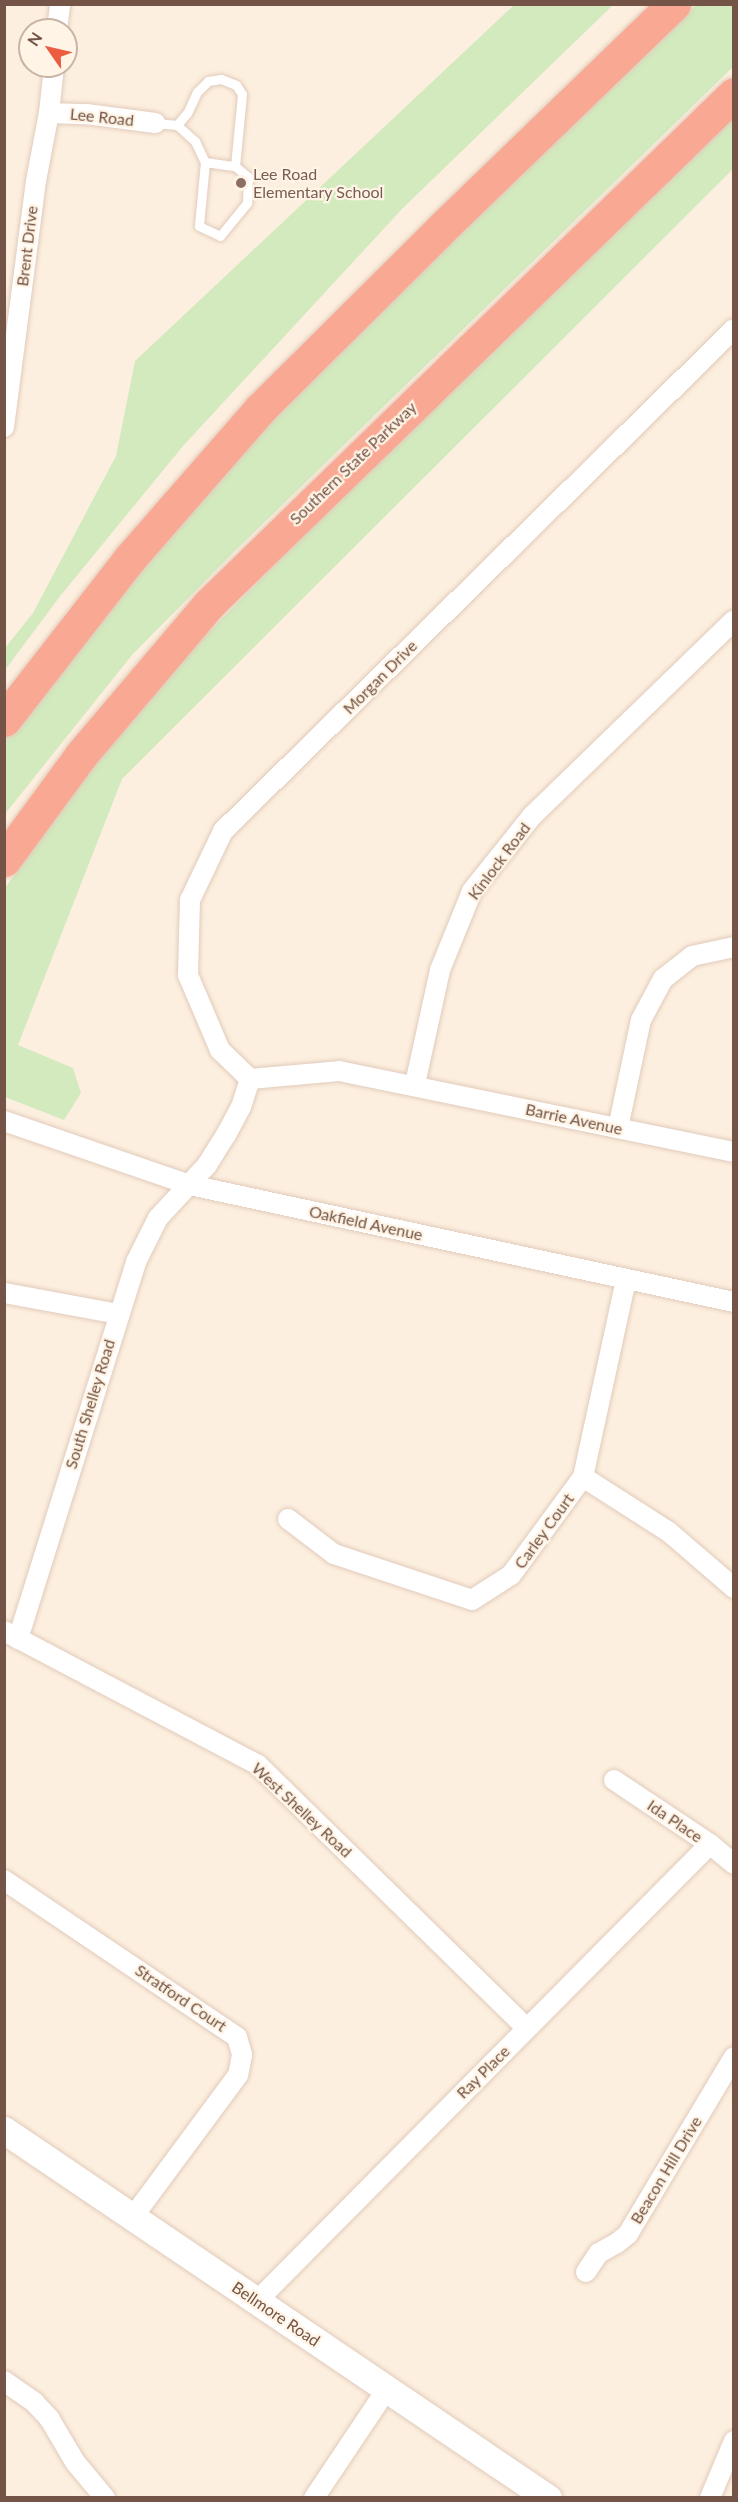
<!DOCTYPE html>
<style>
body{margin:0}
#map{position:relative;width:738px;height:2502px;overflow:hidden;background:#fdefdf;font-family:Lato,sans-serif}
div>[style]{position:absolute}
.green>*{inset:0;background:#d2eabe}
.roads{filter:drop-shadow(0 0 2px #e1cbbb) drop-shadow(0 0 2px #e1cbbb)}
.service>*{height:9px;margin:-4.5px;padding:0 4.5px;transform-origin:4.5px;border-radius:4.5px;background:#fff}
.minor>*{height:20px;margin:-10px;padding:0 10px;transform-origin:10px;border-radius:10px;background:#fff}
.secondary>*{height:27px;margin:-13.5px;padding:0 13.5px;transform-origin:13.5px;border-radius:13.5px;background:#fff}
.motorway>*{height:33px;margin:-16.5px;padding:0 16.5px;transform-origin:16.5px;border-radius:16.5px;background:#f9a893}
.dots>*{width:16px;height:16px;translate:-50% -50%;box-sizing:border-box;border:3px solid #fff4e5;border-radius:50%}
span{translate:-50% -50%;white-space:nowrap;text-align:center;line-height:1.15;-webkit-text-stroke:4.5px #fff4e5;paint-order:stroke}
.street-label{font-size:16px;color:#735446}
.education-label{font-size:16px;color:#785e54}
.left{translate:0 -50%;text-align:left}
.frame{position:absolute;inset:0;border:6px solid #735446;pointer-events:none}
.north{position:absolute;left:18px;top:18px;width:60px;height:60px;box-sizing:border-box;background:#fff4e5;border:2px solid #c7b4a5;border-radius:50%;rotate:304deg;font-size:16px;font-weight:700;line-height:24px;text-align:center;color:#735446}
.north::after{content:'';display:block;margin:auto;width:21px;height:27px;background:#eb5c40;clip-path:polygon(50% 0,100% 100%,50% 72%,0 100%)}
</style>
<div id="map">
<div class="green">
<div style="clip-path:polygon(514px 5px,613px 5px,403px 208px,183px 446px,61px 595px,5px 670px,5px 648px,33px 613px,116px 456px,135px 361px)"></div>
<div style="clip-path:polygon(696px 5px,733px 5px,733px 67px,236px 550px,132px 655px,5px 814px,5px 737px,28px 704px,267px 421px)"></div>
<div style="clip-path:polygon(733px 119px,733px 169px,122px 779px,18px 1045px,73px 1068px,81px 1093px,64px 1120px,5px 1097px,5px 888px,93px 766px,203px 638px,319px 520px)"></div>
</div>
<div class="roads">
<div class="service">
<div style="left:155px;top:123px;width:22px;rotate:5deg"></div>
<div style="left:177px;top:125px;width:24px;rotate:42deg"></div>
<div style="left:195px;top:141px;width:23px;rotate:65deg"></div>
<div style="left:205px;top:162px;width:64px;rotate:95.4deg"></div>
<div style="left:199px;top:226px;width:23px;rotate:25deg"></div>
<div style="left:220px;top:236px;width:43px;rotate:-50.7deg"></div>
<div style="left:247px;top:203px;width:26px;rotate:-88deg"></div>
<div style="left:248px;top:177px;width:17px;rotate:-140deg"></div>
<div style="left:235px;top:166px;width:72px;rotate:-84.4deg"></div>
<div style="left:242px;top:94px;width:11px;rotate:-124deg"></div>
<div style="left:236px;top:85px;width:16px;rotate:-158deg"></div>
<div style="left:221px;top:79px;width:13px;rotate:171deg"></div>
<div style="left:208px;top:81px;width:16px;rotate:135deg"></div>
<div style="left:197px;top:92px;width:23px;rotate:115deg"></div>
<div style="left:187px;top:113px;width:16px;rotate:130deg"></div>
<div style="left:205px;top:162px;width:30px;rotate:8deg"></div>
</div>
<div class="minor">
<div style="left:57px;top:30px;width:26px;rotate:-83deg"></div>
<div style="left:49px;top:113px;width:37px;rotate:2deg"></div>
<div style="left:86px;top:114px;width:70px;rotate:7.4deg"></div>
<div style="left:4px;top:427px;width:248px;rotate:-82.6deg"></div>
<div style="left:36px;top:181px;width:69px;rotate:-79.2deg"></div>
<div style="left:49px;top:113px;width:47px;rotate:-83.9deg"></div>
<div style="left:250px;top:1079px;width:42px;rotate:-136deg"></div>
<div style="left:220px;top:1050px;width:82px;rotate:-113.1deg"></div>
<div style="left:188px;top:975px;width:75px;rotate:-88.5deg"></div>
<div style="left:190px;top:900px;width:76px;rotate:-64.4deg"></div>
<div style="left:223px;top:831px;width:716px;rotate:-44.49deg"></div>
<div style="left:415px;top:1084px;width:117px;rotate:-77.6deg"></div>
<div style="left:440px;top:970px;width:85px;rotate:-67.9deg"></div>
<div style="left:472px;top:891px;width:96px;rotate:-51.3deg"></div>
<div style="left:532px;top:816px;width:281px;rotate:-44.1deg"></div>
<div style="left:4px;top:1121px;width:197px;rotate:19deg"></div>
<div style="left:190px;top:1185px;width:556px;rotate:12.14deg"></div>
<div style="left:618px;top:1128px;width:110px;rotate:-78deg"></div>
<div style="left:641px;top:1020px;width:47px;rotate:-61.8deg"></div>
<div style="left:663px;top:979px;width:37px;rotate:-38deg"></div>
<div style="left:692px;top:956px;width:43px;rotate:-12.1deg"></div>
<div style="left:4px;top:1293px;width:116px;rotate:10.4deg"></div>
<div style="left:583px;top:1477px;width:102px;rotate:32.6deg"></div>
<div style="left:669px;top:1532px;width:86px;rotate:40.7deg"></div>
<div style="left:288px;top:1519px;width:58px;rotate:37.3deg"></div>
<div style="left:334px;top:1554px;width:145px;rotate:18.4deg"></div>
<div style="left:472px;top:1600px;width:46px;rotate:-32.7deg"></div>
<div style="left:511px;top:1575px;width:122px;rotate:-53.7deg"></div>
<div style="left:583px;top:1477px;width:202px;rotate:-77.7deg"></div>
<div style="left:4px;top:1631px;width:287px;rotate:27.8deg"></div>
<div style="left:258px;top:1765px;width:376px;rotate:44.4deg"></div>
<div style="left:18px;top:1639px;width:395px;rotate:-72.6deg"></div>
<div style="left:136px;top:1262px;width:49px;rotate:-63.4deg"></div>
<div style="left:158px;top:1218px;width:72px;rotate:-47.2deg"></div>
<div style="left:207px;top:1165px;width:36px;rotate:-58deg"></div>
<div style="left:226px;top:1135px;width:32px;rotate:-62deg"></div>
<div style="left:241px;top:1107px;width:29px;rotate:-72deg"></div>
<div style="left:250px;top:1079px;width:89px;rotate:-5.1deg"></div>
<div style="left:339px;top:1071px;width:403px;rotate:11.6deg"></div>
<div style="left:614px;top:1780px;width:115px;rotate:33.7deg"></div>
<div style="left:710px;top:1844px;width:31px;rotate:40deg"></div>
<div style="left:4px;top:1880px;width:281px;rotate:34deg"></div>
<div style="left:237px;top:2037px;width:19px;rotate:74deg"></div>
<div style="left:242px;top:2055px;width:20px;rotate:101deg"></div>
<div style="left:238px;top:2075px;width:177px;rotate:126.5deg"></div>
<div style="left:586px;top:2272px;width:23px;rotate:-56deg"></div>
<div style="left:599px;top:2253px;width:21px;rotate:-29deg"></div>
<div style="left:617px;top:2243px;width:14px;rotate:-39deg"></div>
<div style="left:628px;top:2234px;width:206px;rotate:-59.1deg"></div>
<div style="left:257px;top:2301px;width:643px;rotate:-45.25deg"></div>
<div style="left:4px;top:2381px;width:38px;rotate:35deg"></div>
<div style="left:35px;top:2403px;width:21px;rotate:47deg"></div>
<div style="left:49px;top:2418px;width:51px;rotate:59.4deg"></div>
<div style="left:75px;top:2462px;width:47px;rotate:50.2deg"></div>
<div style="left:314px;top:2498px;width:131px;rotate:-56.2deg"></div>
<div style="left:710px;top:2498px;width:62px;rotate:-67.2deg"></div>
</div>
<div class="secondary">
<div style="left:4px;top:2130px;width:657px;rotate:34.08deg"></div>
</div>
<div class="motorway">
<div style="left:4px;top:720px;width:207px;rotate:-52.1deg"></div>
<div style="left:131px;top:557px;width:196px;rotate:-48.9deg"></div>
<div style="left:260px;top:409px;width:255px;rotate:-44.8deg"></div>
<div style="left:441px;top:229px;width:324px;rotate:-44deg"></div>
<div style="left:4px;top:860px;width:130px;rotate:-53.7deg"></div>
<div style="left:81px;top:755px;width:197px;rotate:-49.7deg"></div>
<div style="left:208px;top:605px;width:733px;rotate:-44.17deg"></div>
</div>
</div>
<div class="dots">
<div style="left:241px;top:183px;background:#8d6e63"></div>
</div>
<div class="street-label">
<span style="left:102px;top:117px;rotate:6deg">Lee Road</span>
<span style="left:27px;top:246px;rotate:-83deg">Brent Drive</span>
<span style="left:353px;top:463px;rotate:-44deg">Southern State Parkway</span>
<span style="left:380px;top:677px;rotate:-45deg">Morgan Drive</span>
<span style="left:499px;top:861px;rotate:-53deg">Kinlock Road</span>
<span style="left:574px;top:1119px;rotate:12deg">Barrie Avenue</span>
<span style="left:366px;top:1223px;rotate:12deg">Oakfield Avenue</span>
<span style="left:90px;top:1404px;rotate:-73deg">South Shelley Road</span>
<span style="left:544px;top:1531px;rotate:-54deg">Carley Court</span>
<span style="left:302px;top:1810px;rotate:43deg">West Shelley Road</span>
<span style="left:675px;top:1821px;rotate:34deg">Ida Place</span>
<span style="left:181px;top:1998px;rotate:34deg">Stratford Court</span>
<span style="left:483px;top:2072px;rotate:-45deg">Ray Place</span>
<span style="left:666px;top:2170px;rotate:-59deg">Beacon Hill Drive</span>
<span style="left:276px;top:2314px;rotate:34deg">Bellmore Road</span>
</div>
<div class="education-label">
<span class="left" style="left:253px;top:183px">Lee Road<br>Elementary School</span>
</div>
<div class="frame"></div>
<div class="north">N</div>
</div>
